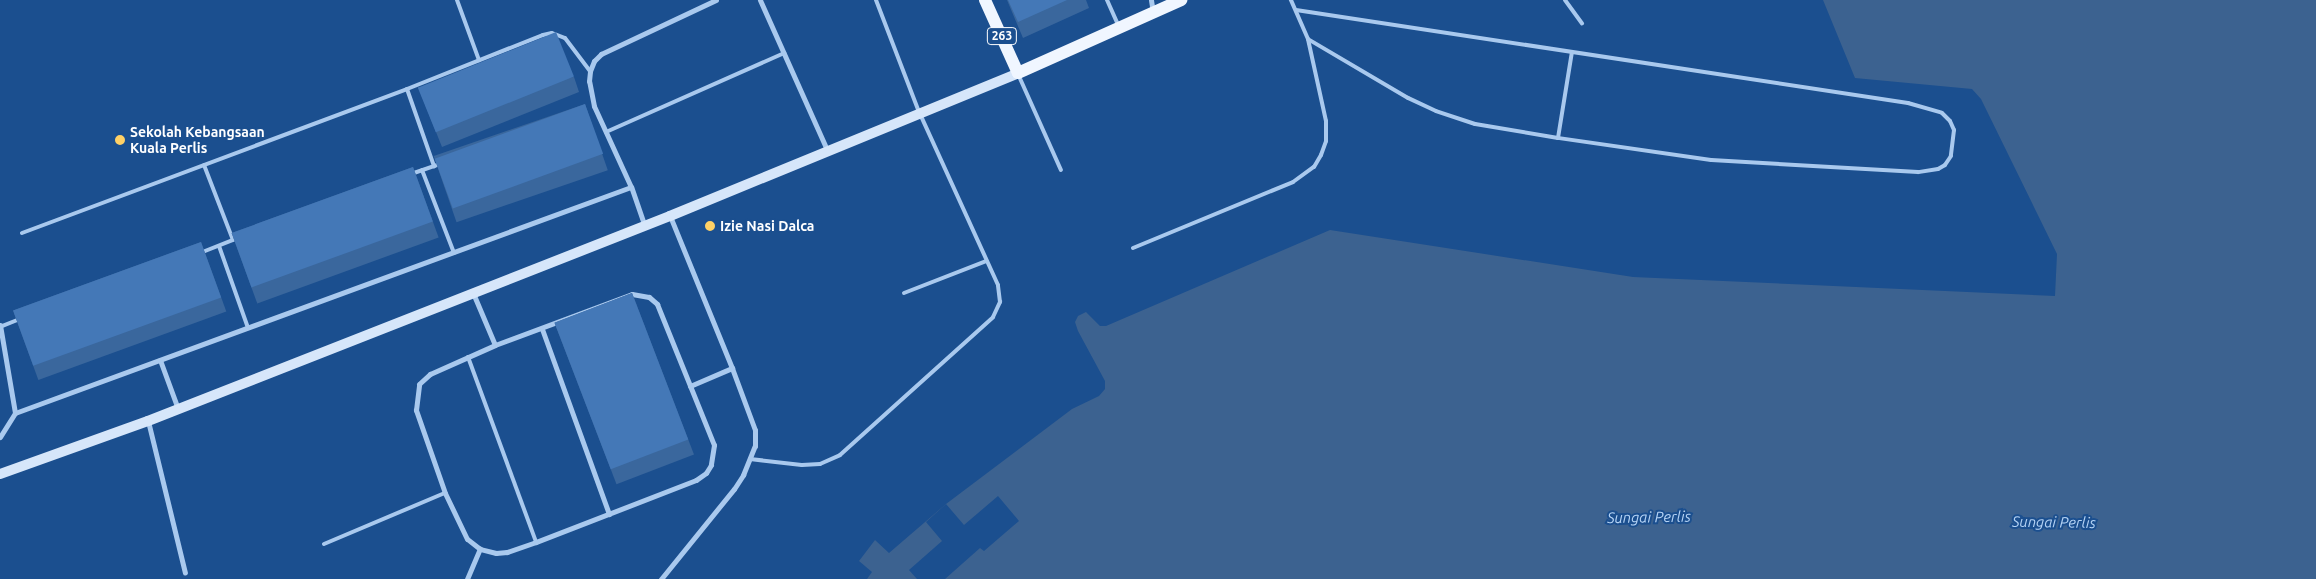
<!DOCTYPE html>
<style>
body{margin:0}
#map{position:relative;width:2316px;height:579px;overflow:hidden;background:#1b4f8f;font-family:Ubuntu,sans-serif}
div>[style]{position:absolute}
.water>*{inset:0;background:#3c6290}
.pier>*{inset:0;background:#1b4f8f}
.service>*{height:4px;margin:-2px;padding:0 2px;transform-origin:2px;border-radius:2px;background:#a9c9ee}
.minor>*{height:5px;margin:-2.5px;padding:0 2.5px;transform-origin:2.5px;border-radius:2.5px;background:#a9c9ee}
.secondary>*{height:10px;margin:-5px;padding:0 5px;transform-origin:5px;border-radius:5px;background:#d6e6fa}
.primary>*{height:12px;margin:-6px;padding:0 6px;transform-origin:6px;border-radius:6px;background:#f0f6ff}
.wall>*{inset:0;background:#3a679d;transform-origin:0 0}
.building>*{inset:0;background:#4478b7;transform-origin:0 0}
.dots>*{width:14px;height:14px;translate:-50% -50%;box-sizing:border-box;border:2px solid #1b4f8f;border-radius:50%}
span{translate:-50% -50%;white-space:nowrap;text-align:center;line-height:1.15;-webkit-text-stroke:4px #1b4f8f;paint-order:stroke}
.shield-label span{padding:1px 4px;background:#1b4f8f;border:1px solid;border-radius:4px;-webkit-text-stroke-width:0}
.shield-label{font-size:12px;color:#fff;font-weight:700}
.poi-label{font-size:14px;color:#fff;font-weight:700}
.left{translate:0 -50%;text-align:left}
.water-label{font-size:15px;color:#b5d3f5;font-style:italic}
</style>
<div id="map">
<div class="water">
<div style="clip-path:polygon(1823px 0,2316px 0,2316px 579px,867px 579px,872px 572px,859px 561px,875px 540px,889px 553px,946px 504px,1072px 409px,1099px 396px,1105px 389px,1105px 381px,1078px 331px,1075px 322px,1078px 316px,1086px 312px,1100px 326px,1106px 326px,1330px 230px,1633px 277px,2055px 296px,2057px 254px,1981px 99px,1972px 89px,1855px 78px)"></div>
</div>
<div class="pier">
<div style="clip-path:polygon(998px 496px,1019px 521px,984px 551px,980px 548px,945px 579px,917px 579px,909px 570px,942px 541px,926px 522px,946px 504px,964px 525px)"></div>
</div>
<div class="service">
<div style="left:457px;top:0;width:64px;rotate:69.9deg"></div>
<div style="left:1107px;top:0;width:27px;rotate:66deg"></div>
<div style="left:1565px;top:0;width:29px;rotate:54deg"></div>
<div style="left:1296px;top:10px;width:619px;rotate:8.64deg"></div>
<div style="left:1908px;top:103px;width:35px;rotate:16deg"></div>
<div style="left:1942px;top:113px;width:11px;rotate:45deg"></div>
<div style="left:1950px;top:121px;width:10px;rotate:66deg"></div>
<div style="left:1954px;top:130px;width:26px;rotate:97deg"></div>
<div style="left:1951px;top:156px;width:11px;rotate:124deg"></div>
<div style="left:1945px;top:165px;width:8px;rotate:150deg"></div>
<div style="left:1938px;top:169px;width:20px;rotate:171deg"></div>
<div style="left:1918px;top:172px;width:207px;rotate:-176.7deg"></div>
<div style="left:1711px;top:160px;width:155px;rotate:-171.8deg"></div>
<div style="left:1558px;top:138px;width:84px;rotate:-170.4deg"></div>
<div style="left:1475px;top:124px;width:41px;rotate:-161.6deg"></div>
<div style="left:1436px;top:111px;width:31px;rotate:-155deg"></div>
<div style="left:1408px;top:98px;width:116px;rotate:-149.5deg"></div>
<div style="left:1018px;top:74px;width:105px;rotate:65.9deg"></div>
<div style="left:407px;top:89px;width:82px;rotate:70.7deg"></div>
<div style="left:606px;top:132px;width:195px;rotate:-23.9deg"></div>
<div style="left:1558px;top:138px;width:87px;rotate:-80.8deg"></div>
<div style="left:204px;top:165px;width:80px;rotate:68.9deg"></div>
<div style="left:422px;top:170px;width:89px;rotate:68.9deg"></div>
<div style="left:411px;top:174px;width:31px;rotate:-19deg"></div>
<div style="left:22px;top:233px;width:411px;rotate:-20.5deg"></div>
<div style="left:407px;top:89px;width:146px;rotate:-21.7deg"></div>
<div style="left:543px;top:35px;width:9px;rotate:-13deg"></div>
<div style="left:552px;top:33px;width:14px;rotate:21deg"></div>
<div style="left:565px;top:38px;width:41px;rotate:52.9deg"></div>
<div style="left:219px;top:246px;width:87px;rotate:70.5deg"></div>
<div style="left:1133px;top:248px;width:173px;rotate:-22.4deg"></div>
<div style="left:1293px;top:182px;width:26px;rotate:-36deg"></div>
<div style="left:1314px;top:167px;width:14px;rotate:-60deg"></div>
<div style="left:1321px;top:155px;width:15px;rotate:-70deg"></div>
<div style="left:1326px;top:141px;width:20px;rotate:-90deg"></div>
<div style="left:1326px;top:121px;width:84px;rotate:-102.4deg"></div>
<div style="left:1308px;top:39px;width:43px;rotate:-113.6deg"></div>
<div style="left:200px;top:253px;width:41px;rotate:-21.5deg"></div>
<div style="left:904px;top:293px;width:88px;rotate:-21.3deg"></div>
<div style="left:0;top:327px;width:22px;rotate:-22deg"></div>
<div style="left:468px;top:357px;width:197px;rotate:69.8deg"></div>
<div style="left:750px;top:459px;width:52px;rotate:6.6deg"></div>
<div style="left:802px;top:465px;width:18px;rotate:-3deg"></div>
<div style="left:820px;top:464px;width:22px;rotate:-24deg"></div>
<div style="left:840px;top:455px;width:206px;rotate:-42deg"></div>
<div style="left:993px;top:317px;width:17px;rotate:-65deg"></div>
<div style="left:1000px;top:302px;width:17px;rotate:-97deg"></div>
<div style="left:998px;top:285px;width:190px;rotate:-114.5deg"></div>
<div style="left:919px;top:112px;width:120px;rotate:-111deg"></div>
<div style="left:324px;top:544px;width:131px;rotate:-22.9deg"></div>
</div>
<div class="minor">
<div style="left:760px;top:0;width:167px;rotate:65.9deg"></div>
<div style="left:1151px;top:0;width:12px;rotate:81deg"></div>
<div style="left:644px;top:224px;width:39px;rotate:-109deg"></div>
<div style="left:631px;top:187px;width:89px;rotate:-114.6deg"></div>
<div style="left:594px;top:106px;width:25px;rotate:-101deg"></div>
<div style="left:589px;top:81px;width:10px;rotate:-84deg"></div>
<div style="left:590px;top:71px;width:11px;rotate:-68deg"></div>
<div style="left:594px;top:61px;width:10px;rotate:-45deg"></div>
<div style="left:601px;top:54px;width:127px;rotate:-25.2deg"></div>
<div style="left:473px;top:293px;width:56px;rotate:67.1deg"></div>
<div style="left:632px;top:294px;width:17px;rotate:10deg"></div>
<div style="left:649px;top:297px;width:11px;rotate:41deg"></div>
<div style="left:657px;top:304px;width:152px;rotate:68deg"></div>
<div style="left:714px;top:445px;width:20px;rotate:99deg"></div>
<div style="left:711px;top:465px;width:9px;rotate:122deg"></div>
<div style="left:706px;top:473px;width:12px;rotate:145deg"></div>
<div style="left:696px;top:480px;width:172px;rotate:158.8deg"></div>
<div style="left:536px;top:542px;width:31px;rotate:161deg"></div>
<div style="left:507px;top:552px;width:11px;rotate:175deg"></div>
<div style="left:496px;top:553px;width:16px;rotate:-166deg"></div>
<div style="left:480px;top:549px;width:16px;rotate:-142deg"></div>
<div style="left:467px;top:539px;width:51px;rotate:-115.6deg"></div>
<div style="left:445px;top:493px;width:88px;rotate:-109.3deg"></div>
<div style="left:416px;top:410px;width:26px;rotate:-83deg"></div>
<div style="left:419px;top:384px;width:15px;rotate:-42deg"></div>
<div style="left:430px;top:374px;width:71px;rotate:-24deg"></div>
<div style="left:495px;top:345px;width:146px;rotate:-20.4deg"></div>
<div style="left:0;top:325px;width:89px;rotate:80.3deg"></div>
<div style="left:542px;top:329px;width:197px;rotate:70.1deg"></div>
<div style="left:160px;top:360px;width:52px;rotate:69.8deg"></div>
<div style="left:690px;top:386px;width:46px;rotate:-23.2deg"></div>
<div style="left:148px;top:421px;width:156px;rotate:76.3deg"></div>
<div style="left:0;top:437px;width:28px;rotate:-58deg"></div>
<div style="left:15px;top:413px;width:656px;rotate:-20.15deg"></div>
<div style="left:467px;top:579px;width:33px;rotate:-67deg"></div>
<div style="left:661px;top:579px;width:116px;rotate:-51deg"></div>
<div style="left:734px;top:489px;width:17px;rotate:-57deg"></div>
<div style="left:743px;top:475px;width:31px;rotate:-68deg"></div>
<div style="left:755px;top:446px;width:16px;rotate:-90deg"></div>
<div style="left:755px;top:430px;width:66px;rotate:-110.4deg"></div>
<div style="left:732px;top:368px;width:164px;rotate:-112.2deg"></div>
</div>
<div class="secondary">
<div style="left:0;top:474px;width:157px;rotate:-19.7deg"></div>
<div style="left:148px;top:421px;width:561px;rotate:-21.44deg"></div>
<div style="left:670px;top:216px;width:376px;rotate:-22.3deg"></div>
</div>
<div class="primary">
<div style="left:985px;top:0;width:80px;rotate:65.7deg"></div>
<div style="left:1018px;top:73px;width:179px;rotate:-24.1deg"></div>
</div>
<div class="wall">
<div style="clip-path:polygon(1007px 0,1086px 0,1089px 8px,1023px 38px)"></div>
<div style="clip-path:polygon(574px 77px,579px 92px,442px 147px,418px 87px)"></div>
<div style="left:585px;top:104px;width:70px;height:160px;rotate:71deg"></div>
<div style="left:413px;top:167px;width:75px;height:193px;rotate:70deg"></div>
<div style="left:201px;top:242px;width:74px;height:200px;rotate:70deg"></div>
<div style="left:632px;top:293px;width:173px;height:83px;rotate:69deg"></div>
</div>
<div class="building">
<div style="clip-path:polygon(1008px 0,1067px 0,1018px 22px)"></div>
<div style="left:556px;top:32px;width:48px;height:149px;rotate:68deg"></div>
<div style="left:585px;top:104px;width:53px;height:160px;rotate:70deg"></div>
<div style="left:413px;top:167px;width:58px;height:193px;rotate:70deg"></div>
<div style="left:201px;top:242px;width:59px;height:200px;rotate:70deg"></div>
<div style="left:632px;top:293px;width:157px;height:83px;rotate:69deg"></div>
</div>
<div class="dots">
<div style="left:120px;top:140px;background:#ffd166"></div>
<div style="left:710px;top:226px;background:#ffd166"></div>
</div>
<div class="shield-label">
<span style="left:1002px;top:36px">263</span>
</div>
<div class="poi-label">
<span class="left" style="left:130px;top:140px">Sekolah Kebangsaan<br>Kuala Perlis</span>
<span class="left" style="left:720px;top:226px">Izie Nasi Dalca</span>
</div>
<div class="water-label">
<span style="left:1649px;top:517px;rotate:-1deg">Sungai Perlis</span>
<span style="left:2054px;top:522px;rotate:1deg">Sungai Perlis</span>
</div>
</div>
